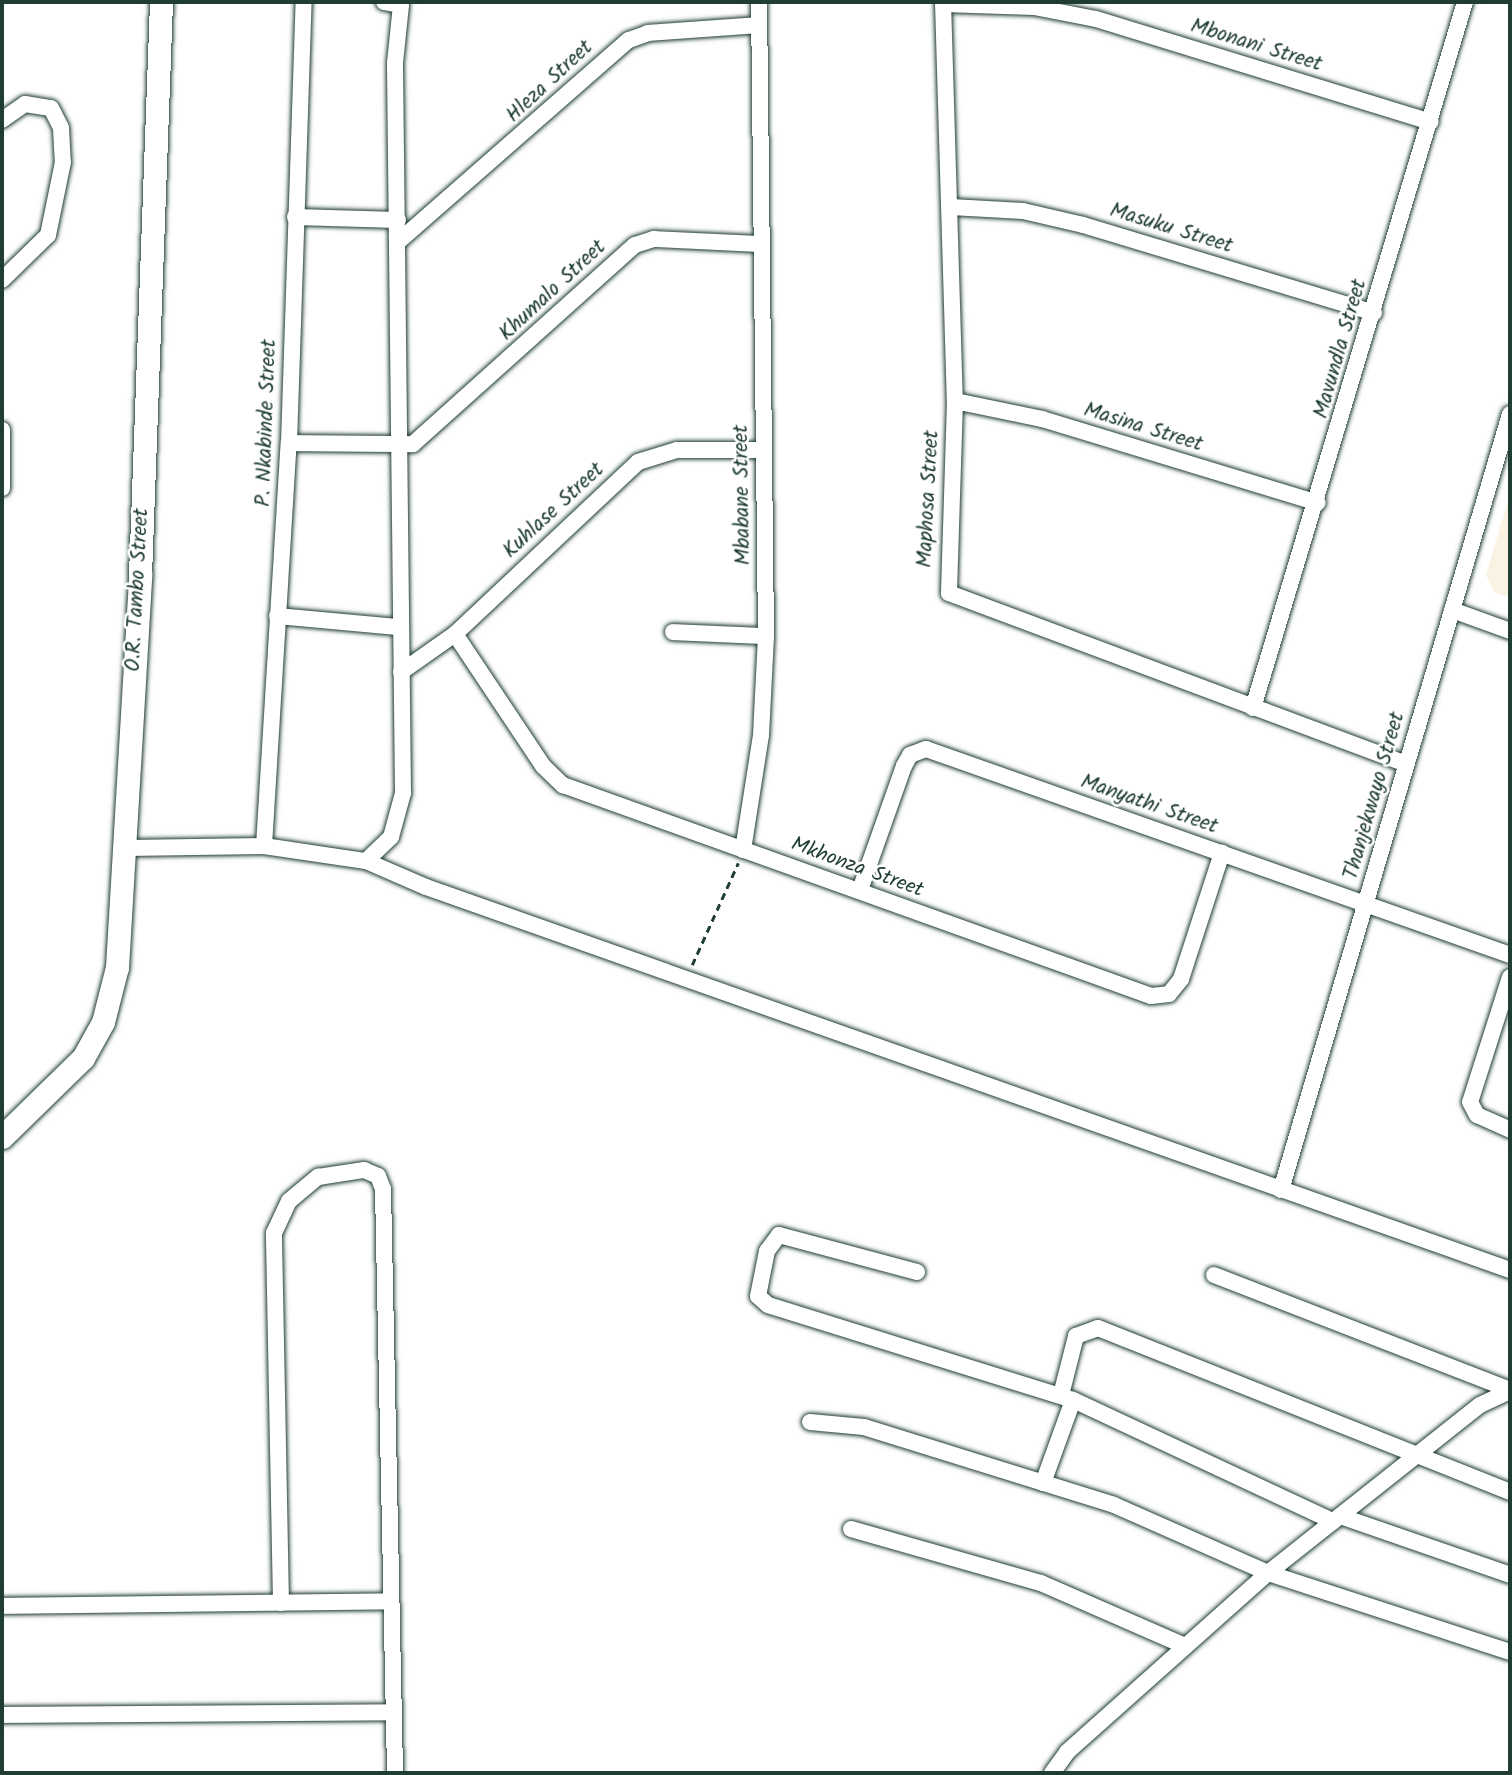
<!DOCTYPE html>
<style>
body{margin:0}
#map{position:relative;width:1512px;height:1775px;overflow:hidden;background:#fff;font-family:Kalam,sans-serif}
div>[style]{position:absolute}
.built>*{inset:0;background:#faf2e3}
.path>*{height:2.5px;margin-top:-1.25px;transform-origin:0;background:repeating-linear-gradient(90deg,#1f3d34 0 7px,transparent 0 12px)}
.roads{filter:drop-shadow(0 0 2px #1f3d34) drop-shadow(0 0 2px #1f3d34)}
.street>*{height:16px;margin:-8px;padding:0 8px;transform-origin:8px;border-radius:8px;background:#fff}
.secondary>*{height:23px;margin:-11.5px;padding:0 11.5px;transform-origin:11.5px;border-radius:11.5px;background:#fff}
span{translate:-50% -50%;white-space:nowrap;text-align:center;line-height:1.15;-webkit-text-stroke:5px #fff;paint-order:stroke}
.street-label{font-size:21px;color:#1f3d34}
.frame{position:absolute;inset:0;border:4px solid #1f3d34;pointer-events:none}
</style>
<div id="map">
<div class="built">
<div style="clip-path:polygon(1510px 494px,1510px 598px,1494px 592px,1486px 575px)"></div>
</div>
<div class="path">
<div style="left:692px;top:965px;width:112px;rotate:-65.7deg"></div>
</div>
<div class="roads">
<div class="street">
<div style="left:384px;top:2px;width:17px;rotate:10deg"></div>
<div style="left:943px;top:2px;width:399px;rotate:88.3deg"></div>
<div style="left:955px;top:401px;width:192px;rotate:91.8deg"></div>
<div style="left:949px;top:593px;width:488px;rotate:20.5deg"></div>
<div style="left:943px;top:4px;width:91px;rotate:1.9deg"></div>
<div style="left:1034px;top:7px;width:63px;rotate:11deg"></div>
<div style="left:1096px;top:19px;width:350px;rotate:17.1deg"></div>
<div style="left:2px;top:120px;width:28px;rotate:-35deg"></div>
<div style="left:25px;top:104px;width:26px;rotate:9deg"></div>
<div style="left:51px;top:108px;width:22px;rotate:63deg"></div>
<div style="left:61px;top:128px;width:34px;rotate:87deg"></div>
<div style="left:63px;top:162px;width:75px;rotate:101.6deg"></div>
<div style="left:48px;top:235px;width:64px;rotate:135.6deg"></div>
<div style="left:951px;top:207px;width:72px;rotate:3.2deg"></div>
<div style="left:1023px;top:211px;width:62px;rotate:13.1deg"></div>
<div style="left:1083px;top:225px;width:304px;rotate:16.8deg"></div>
<div style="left:295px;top:217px;width:103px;rotate:1.7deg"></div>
<div style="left:399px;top:241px;width:305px;rotate:-41.2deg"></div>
<div style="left:629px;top:40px;width:20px;rotate:-20deg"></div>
<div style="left:648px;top:33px;width:111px;rotate:-4.1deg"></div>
<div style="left:955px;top:401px;width:89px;rotate:11.7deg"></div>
<div style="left:1042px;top:419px;width:288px;rotate:16.9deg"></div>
<div style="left:2px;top:430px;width:58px;rotate:90deg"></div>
<div style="left:289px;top:443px;width:124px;rotate:0.5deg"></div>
<div style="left:413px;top:444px;width:298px;rotate:-41.9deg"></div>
<div style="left:635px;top:245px;width:20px;rotate:-18deg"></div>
<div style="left:654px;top:239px;width:108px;rotate:2.7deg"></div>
<div style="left:1452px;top:610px;width:62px;rotate:19.9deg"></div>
<div style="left:277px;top:616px;width:121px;rotate:5.2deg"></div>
<div style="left:673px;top:632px;width:93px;rotate:2.5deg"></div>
<div style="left:455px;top:634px;width:159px;rotate:56.3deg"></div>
<div style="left:543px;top:766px;width:28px;rotate:44deg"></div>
<div style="left:563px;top:785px;width:625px;rotate:19.74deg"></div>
<div style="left:1151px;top:996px;width:18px;rotate:-6deg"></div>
<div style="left:1169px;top:994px;width:19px;rotate:-51deg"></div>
<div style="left:1181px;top:979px;width:133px;rotate:-72deg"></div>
<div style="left:401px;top:672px;width:66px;rotate:-35.1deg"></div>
<div style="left:455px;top:634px;width:251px;rotate:-43.2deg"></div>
<div style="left:638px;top:462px;width:41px;rotate:-17.1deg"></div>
<div style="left:677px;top:450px;width:86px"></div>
<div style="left:1253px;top:708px;width:737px;rotate:-73.29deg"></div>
<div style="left:264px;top:846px;width:404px;rotate:-86.5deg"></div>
<div style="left:289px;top:443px;width:441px;rotate:-88.1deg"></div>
<div style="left:126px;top:848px;width:138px;rotate:-0.8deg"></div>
<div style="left:264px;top:846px;width:103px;rotate:8.4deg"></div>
<div style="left:366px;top:861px;width:65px;rotate:23.4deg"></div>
<div style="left:426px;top:887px;width:1150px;rotate:19.46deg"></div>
<div style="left:743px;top:850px;width:116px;rotate:-81.1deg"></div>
<div style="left:761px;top:735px;width:99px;rotate:-87.1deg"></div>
<div style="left:766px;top:636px;width:634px;rotate:-90.63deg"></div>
<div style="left:366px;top:861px;width:35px;rotate:-44deg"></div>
<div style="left:391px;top:837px;width:46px;rotate:-74.7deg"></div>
<div style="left:403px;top:793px;width:730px;rotate:-90.63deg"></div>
<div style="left:395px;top:63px;width:58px;rotate:-84.1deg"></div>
<div style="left:860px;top:890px;width:132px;rotate:-70.5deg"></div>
<div style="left:904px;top:766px;width:13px;rotate:-61deg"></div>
<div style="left:910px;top:755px;width:17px;rotate:-21deg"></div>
<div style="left:926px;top:749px;width:619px;rotate:19.43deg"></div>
<div style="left:1510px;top:977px;width:131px;rotate:107.7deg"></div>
<div style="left:1470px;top:1102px;width:15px;rotate:62deg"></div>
<div style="left:1477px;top:1115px;width:36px;rotate:24deg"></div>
<div style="left:1281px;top:1190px;width:809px;rotate:-73.56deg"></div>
<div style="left:917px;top:1272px;width:143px;rotate:-165deg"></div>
<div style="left:779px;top:1235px;width:20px;rotate:127deg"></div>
<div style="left:767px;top:1251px;width:46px;rotate:101.3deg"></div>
<div style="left:758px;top:1296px;width:13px;rotate:42deg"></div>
<div style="left:768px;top:1305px;width:319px;rotate:17.3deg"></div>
<div style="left:1073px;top:1400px;width:287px;rotate:25deg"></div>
<div style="left:1214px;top:1275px;width:318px;rotate:21.2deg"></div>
<div style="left:1061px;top:1395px;width:61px;rotate:-75.7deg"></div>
<div style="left:1076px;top:1336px;width:23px;rotate:-20deg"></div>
<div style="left:1098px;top:1328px;width:443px;rotate:21.7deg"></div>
<div style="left:810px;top:1422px;width:54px;rotate:5.3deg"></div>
<div style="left:864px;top:1427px;width:262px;rotate:17.3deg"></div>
<div style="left:1114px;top:1505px;width:168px;rotate:23.8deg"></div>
<div style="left:1268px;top:1573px;width:255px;rotate:18.1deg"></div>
<div style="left:1043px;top:1483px;width:88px;rotate:-70.1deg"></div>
<div style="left:1340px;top:1516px;width:180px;rotate:19.1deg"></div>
<div style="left:851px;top:1529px;width:198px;rotate:15.9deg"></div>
<div style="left:1041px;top:1583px;width:157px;rotate:23.6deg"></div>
<div style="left:281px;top:1603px;width:370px;rotate:-91.1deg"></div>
<div style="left:274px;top:1233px;width:35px;rotate:-65deg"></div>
<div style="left:289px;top:1201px;width:38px;rotate:-40deg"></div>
<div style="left:318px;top:1177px;width:47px;rotate:-8.7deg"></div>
<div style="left:364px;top:1170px;width:15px;rotate:23deg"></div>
<div style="left:378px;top:1176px;width:14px;rotate:69deg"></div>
<div style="left:383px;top:1189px;width:584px;rotate:88.82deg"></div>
<div style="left:2px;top:1606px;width:388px;rotate:-0.7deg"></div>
<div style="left:2px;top:1715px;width:391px;rotate:-0.4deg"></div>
<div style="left:1052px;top:1773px;width:26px;rotate:-54deg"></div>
<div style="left:1067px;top:1752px;width:269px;rotate:-41.7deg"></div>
<div style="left:1268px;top:1573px;width:270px;rotate:-38.4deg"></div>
<div style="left:1480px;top:1405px;width:33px;rotate:-25deg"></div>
</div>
<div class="secondary">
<div style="left:2px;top:1137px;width:113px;rotate:-44.3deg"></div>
<div style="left:83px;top:1058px;width:41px;rotate:-60.9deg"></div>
<div style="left:103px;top:1022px;width:57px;rotate:-75.7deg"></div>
<div style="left:117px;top:967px;width:393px;rotate:-86.6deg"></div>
<div style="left:140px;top:575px;width:573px;rotate:-87.9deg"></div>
</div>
</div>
<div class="street-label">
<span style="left:1256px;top:46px;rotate:17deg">Mbonani Street</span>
<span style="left:550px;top:82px;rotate:-43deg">Hleza Street</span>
<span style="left:1171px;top:229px;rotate:17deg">Masuku Street</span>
<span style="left:553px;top:291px;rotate:-43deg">Khumalo Street</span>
<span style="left:1341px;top:349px;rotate:-74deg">Mavundla Street</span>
<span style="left:267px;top:423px;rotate:-88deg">P. Nkabinde Street</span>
<span style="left:1143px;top:428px;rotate:17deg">Masina Street</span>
<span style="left:743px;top:495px;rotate:-91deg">Mbabane Street</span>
<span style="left:929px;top:499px;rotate:-87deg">Maphosa Street</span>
<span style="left:554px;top:511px;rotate:-43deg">Kuhlase Street</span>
<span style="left:138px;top:590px;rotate:-87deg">O.R. Tambo Street</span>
<span style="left:1375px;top:796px;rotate:-74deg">Thanjekwayo Street</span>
<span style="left:1149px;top:805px;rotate:19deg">Manyathi Street</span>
<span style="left:857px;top:868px;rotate:20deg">Mkhonza Street</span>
</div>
<div class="frame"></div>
</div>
